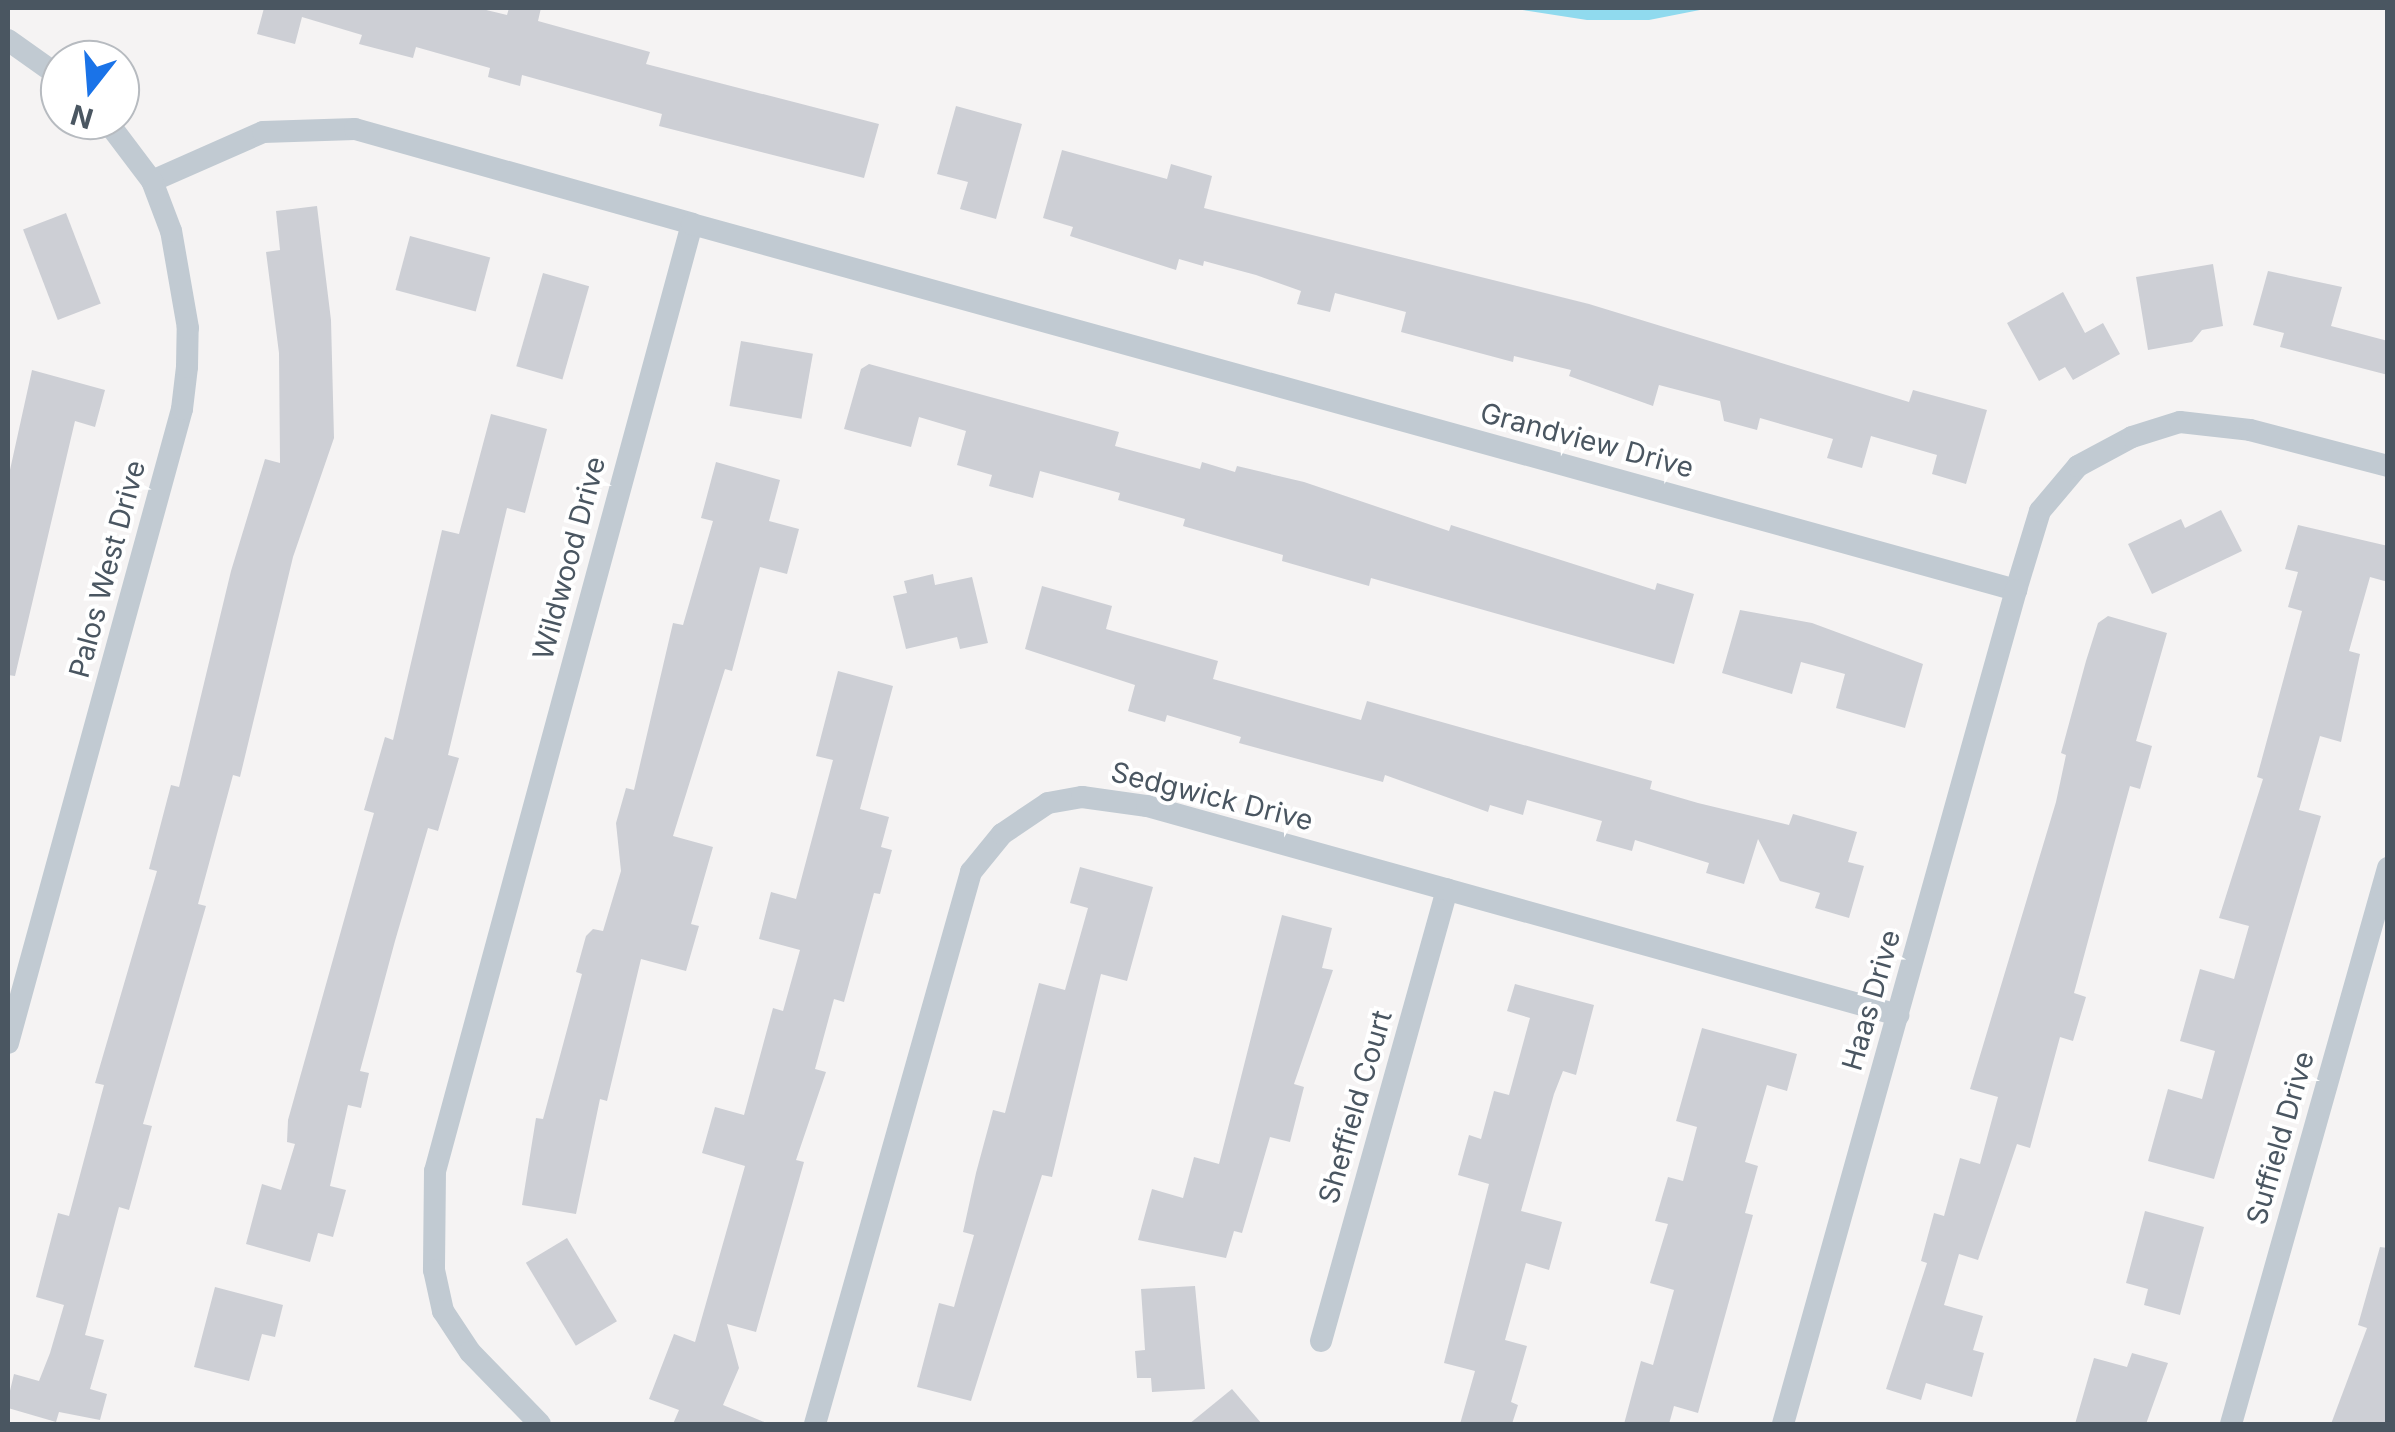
<!DOCTYPE html>
<style>
body{margin:0}
#map{position:relative;width:2395px;height:1432px;overflow:hidden;background:#f5f3f3;font-family:Inter,sans-serif}
div>[style]{position:absolute}
.water>*{inset:0;background:#90daee}
.building>*{inset:0;background:#cdcfd5;transform-origin:0 0}
.minor>*{height:22px;margin:-11px;padding:0 11px;transform-origin:11px;border-radius:11px;background:#c1cad2}
span{translate:-50% -50%;white-space:nowrap;text-align:center;line-height:1.15;-webkit-text-stroke:8px #fff;paint-order:stroke}
.street-label{font-size:28px;color:#4a5661}
.frame{position:absolute;inset:0;border:10px solid #4a5661;pointer-events:none}
.north{position:absolute;left:40px;top:40px;width:100px;height:100px;box-sizing:border-box;background:#fff;border:2px solid #b7bbc0;border-radius:50%;rotate:197deg;font-size:28px;font-weight:700;line-height:40px;text-align:center;color:#4a5661}
.north::after{content:'';display:block;margin:auto;width:35px;height:45px;background:#1a73e8;clip-path:polygon(50% 0,100% 100%,50% 72%,0 100%)}
</style>
<div id="map">
<div class="water">
<div style="clip-path:polygon(1509px 8px,1710px 8px,1649px 20px,1587px 20px)"></div>
</div>
<div class="building">
<div style="clip-path:polygon(264px 8px,478px 8px,507px 15px,509px 8px,541px 8px,538px 21px,650px 52px,646px 64px,879px 124px,864px 178px,659px 126px,662px 114px,522px 75px,520px 86px,488px 77px,490px 68px,416px 47px,413px 58px,359px 44px,362px 35px,302px 17px,295px 44px,257px 34px)"></div>
<div style="clip-path:polygon(956px 106px,1022px 124px,996px 219px,960px 209px,968px 182px,937px 174px)"></div>
<div style="clip-path:polygon(1062px 150px,1167px 179px,1171px 164px,1212px 176px,1204px 208px,1589px 304px,1909px 402px,1913px 390px,1987px 410px,1966px 484px,1932px 474px,1937px 455px,1871px 436px,1862px 468px,1827px 458px,1833px 439px,1760px 418px,1757px 430px,1724px 421px,1720px 401px,1659px 385px,1653px 406px,1569px 376px,1571px 370px,1514px 356px,1513px 362px,1401px 332px,1406px 312px,1335px 293px,1330px 312px,1297px 304px,1301px 291px,1256px 275px,1204px 261px,1203px 266px,1179px 259px,1176px 270px,1070px 236px,1073px 227px,1043px 218px)"></div>
<div style="clip-path:polygon(317px 206px,331px 320px,334px 438px,293px 557px,240px 777px,233px 775px,198px 904px,206px 906px,143px 1124px,152px 1126px,129px 1210px,119px 1207px,85px 1335px,104px 1340px,90px 1389px,107px 1394px,100px 1420px,59px 1412px,56px 1422px,8px 1408px,8px 1399px,14px 1374px,39px 1381px,50px 1353px,64px 1305px,36px 1297px,58px 1213px,69px 1216px,104px 1085px,95px 1083px,157px 871px,149px 869px,171px 785px,179px 787px,231px 571px,265px 459px,280px 463px,279px 353px,266px 252px,280px 250px,276px 211px)"></div>
<div style="left:66px;top:213px;width:97px;height:46px;rotate:69deg"></div>
<div style="left:410px;top:236px;width:83px;height:56px;rotate:15deg"></div>
<div style="clip-path:polygon(2213px 264px,2223px 326px,2202px 330px,2192px 342px,2148px 350px,2136px 277px)"></div>
<div style="clip-path:polygon(2268px 271px,2342px 287px,2331px 326px,2388px 341px,2388px 375px,2280px 347px,2284px 333px,2253px 325px)"></div>
<div style="left:543px;top:273px;width:48px;height:97px;rotate:16deg"></div>
<div style="clip-path:polygon(2063px 292px,2085px 333px,2103px 323px,2120px 354px,2073px 380px,2065px 367px,2039px 381px,2007px 323px)"></div>
<div style="left:741px;top:341px;width:73px;height:66px;rotate:10deg"></div>
<div style="clip-path:polygon(869px 364px,1119px 432px,1115px 446px,1200px 469px,1202px 462px,1235px 472px,1237px 466px,1304px 482px,1449px 531px,1451px 525px,1655px 590px,1657px 583px,1694px 594px,1674px 664px,1371px 578px,1369px 586px,1282px 561px,1283px 555px,1183px 526px,1185px 519px,1118px 500px,1120px 493px,1040px 471px,1033px 498px,989px 486px,992px 475px,957px 465px,966px 431px,919px 417px,911px 447px,844px 429px,861px 369px)"></div>
<div style="clip-path:polygon(32px 370px,105px 390px,95px 427px,75px 421px,15px 676px,8px 675px,8px 479px)"></div>
<div style="clip-path:polygon(491px 414px,547px 429px,525px 513px,507px 508px,448px 755px,459px 758px,438px 831px,428px 828px,395px 941px,360px 1071px,369px 1073px,361px 1108px,348px 1105px,330px 1186px,346px 1190px,333px 1237px,318px 1233px,310px 1262px,246px 1244px,262px 1184px,281px 1190px,295px 1144px,287px 1142px,288px 1120px,374px 813px,364px 810px,385px 737px,393px 740px,442px 530px,459px 534px)"></div>
<div style="clip-path:polygon(716px 462px,780px 480px,769px 521px,799px 529px,787px 574px,760px 567px,732px 671px,725px 669px,673px 836px,713px 847px,691px 924px,699px 926px,686px 971px,641px 959px,607px 1101px,600px 1099px,576px 1214px,522px 1205px,536px 1118px,543px 1119px,582px 974px,576px 972px,586px 936px,593px 929px,603px 931px,621px 871px,616px 823px,626px 788px,634px 790px,673px 623px,683px 625px,713px 521px,701px 518px)"></div>
<div style="clip-path:polygon(2221px 510px,2242px 551px,2152px 594px,2128px 544px,2181px 519px,2185px 528px)"></div>
<div style="clip-path:polygon(2298px 525px,2388px 546px,2388px 582px,2370px 577px,2349px 651px,2360px 654px,2341px 742px,2320px 736px,2299px 810px,2321px 816px,2214px 1179px,2148px 1161px,2168px 1089px,2202px 1099px,2215px 1051px,2180px 1041px,2200px 969px,2234px 979px,2249px 926px,2219px 918px,2263px 779px,2257px 777px,2302px 611px,2288px 607px,2298px 572px,2285px 569px)"></div>
<div style="clip-path:polygon(933px 574px,935px 585px,972px 577px,988px 643px,960px 649px,957px 637px,906px 649px,893px 596px,907px 593px,904px 581px)"></div>
<div style="clip-path:polygon(1042px 586px,1112px 606px,1106px 629px,1218px 661px,1213px 679px,1361px 720px,1367px 701px,1652px 781px,1650px 789px,1698px 803px,1789px 825px,1793px 814px,1857px 832px,1848px 862px,1864px 866px,1849px 918px,1815px 908px,1820px 893px,1780px 881px,1758px 839px,1744px 884px,1706px 873px,1709px 863px,1635px 840px,1632px 851px,1596px 841px,1602px 821px,1527px 800px,1523px 815px,1490px 805px,1488px 812px,1385px 775px,1383px 782px,1239px 743px,1241px 737px,1167px 715px,1165px 722px,1128px 711px,1135px 685px,1025px 649px)"></div>
<div style="clip-path:polygon(1740px 610px,1812px 623px,1923px 664px,1905px 728px,1836px 708px,1845px 674px,1801px 662px,1792px 694px,1722px 673px)"></div>
<div style="clip-path:polygon(2108px 616px,2167px 633px,2136px 741px,2152px 746px,2140px 789px,2130px 786px,2113px 848px,2074px 993px,2086px 997px,2073px 1041px,2060px 1037px,2030px 1148px,2017px 1144px,1978px 1260px,1959px 1254px,1944px 1305px,1983px 1316px,1973px 1350px,1984px 1353px,1972px 1397px,1926px 1383px,1921px 1400px,1886px 1389px,1927px 1263px,1921px 1261px,1934px 1213px,1944px 1216px,1960px 1158px,1980px 1164px,1998px 1097px,1970px 1089px,2056px 802px,2066px 755px,2061px 753px,2086px 661px,2098px 623px)"></div>
<div style="clip-path:polygon(838px 671px,893px 686px,860px 809px,889px 817px,881px 847px,892px 850px,880px 894px,874px 893px,844px 1002px,834px 999px,815px 1069px,826px 1072px,796px 1160px,804px 1162px,756px 1332px,727px 1324px,739px 1368px,723px 1405px,769px 1424px,673px 1424px,679px 1410px,649px 1399px,674px 1334px,695px 1342px,745px 1166px,702px 1153px,715px 1107px,744px 1115px,773px 1008px,783px 1011px,800px 950px,759px 939px,771px 892px,796px 899px,833px 760px,816px 756px)"></div>
<div style="clip-path:polygon(1080px 867px,1153px 887px,1127px 981px,1101px 974px,1052px 1177px,1042px 1175px,971px 1401px,917px 1387px,939px 1303px,954px 1307px,974px 1235px,963px 1232px,976px 1173px,993px 1110px,1005px 1113px,1039px 983px,1065px 990px,1088px 908px,1070px 903px)"></div>
<div style="clip-path:polygon(1282px 915px,1332px 928px,1322px 968px,1333px 970px,1294px 1084px,1304px 1087px,1290px 1142px,1270px 1137px,1242px 1233px,1234px 1231px,1226px 1258px,1138px 1240px,1152px 1189px,1183px 1198px,1194px 1157px,1219px 1164px)"></div>
<div style="clip-path:polygon(1515px 984px,1594px 1005px,1576px 1075px,1563px 1071px,1554px 1094px,1521px 1211px,1562px 1222px,1549px 1270px,1526px 1263px,1505px 1340px,1527px 1346px,1511px 1402px,1518px 1405px,1512px 1424px,1460px 1424px,1475px 1371px,1444px 1363px,1489px 1184px,1458px 1175px,1469px 1135px,1481px 1139px,1494px 1091px,1509px 1095px,1530px 1018px,1507px 1011px)"></div>
<div style="clip-path:polygon(1702px 1028px,1797px 1054px,1787px 1091px,1767px 1085px,1745px 1162px,1758px 1166px,1745px 1213px,1753px 1215px,1698px 1413px,1674px 1406px,1669px 1424px,1624px 1424px,1641px 1361px,1653px 1365px,1674px 1290px,1650px 1283px,1668px 1224px,1655px 1221px,1668px 1177px,1683px 1181px,1697px 1127px,1676px 1121px)"></div>
<div style="clip-path:polygon(2145px 1211px,2204px 1227px,2180px 1315px,2144px 1305px,2148px 1289px,2126px 1283px)"></div>
<div style="left:567px;top:1238px;width:97px;height:48px;rotate:59deg"></div>
<div style="clip-path:polygon(2380px 1247px,2388px 1248px,2388px 1424px,2331px 1424px,2367px 1328px,2358px 1325px)"></div>
<div style="clip-path:polygon(1195px 1286px,1205px 1389px,1152px 1392px,1151px 1378px,1137px 1378px,1135px 1351px,1145px 1350px,1141px 1289px)"></div>
<div style="clip-path:polygon(215px 1287px,283px 1305px,275px 1337px,262px 1334px,249px 1381px,194px 1367px)"></div>
<div style="clip-path:polygon(2132px 1353px,2168px 1363px,2146px 1424px,2075px 1424px,2094px 1358px,2127px 1367px)"></div>
<div style="clip-path:polygon(1232px 1389px,1262px 1424px,1189px 1424px)"></div>
</div>
<div class="minor">
<div style="left:8px;top:40px;width:64px;rotate:35.4deg"></div>
<div style="left:152px;top:181px;width:121px;rotate:-23.8deg"></div>
<div style="left:263px;top:132px;width:92px;rotate:-1.9deg"></div>
<div style="left:355px;top:129px;width:350px;rotate:15.7deg"></div>
<div style="left:692px;top:224px;width:981px;rotate:105.18deg"></div>
<div style="left:435px;top:1171px;width:99px;rotate:90.6deg"></div>
<div style="left:434px;top:1270px;width:42px;rotate:77.6deg"></div>
<div style="left:443px;top:1311px;width:49px;rotate:56.6deg"></div>
<div style="left:470px;top:1352px;width:100px;rotate:45.8deg"></div>
<div style="left:692px;top:224px;width:1374px;rotate:15.45deg"></div>
<div style="left:2016px;top:590px;width:83px;rotate:-73.1deg"></div>
<div style="left:2040px;top:511px;width:59px;rotate:-49.8deg"></div>
<div style="left:2078px;top:466px;width:61px;rotate:-28.2deg"></div>
<div style="left:2132px;top:437px;width:50px;rotate:-17.4deg"></div>
<div style="left:2180px;top:422px;width:70px;rotate:6.5deg"></div>
<div style="left:2250px;top:430px;width:143px;rotate:14.6deg"></div>
<div style="left:8px;top:1043px;width:657px;rotate:-74.65deg"></div>
<div style="left:182px;top:409px;width:42px;rotate:-83.2deg"></div>
<div style="left:187px;top:367px;width:39px;rotate:-89deg"></div>
<div style="left:188px;top:328px;width:98px;rotate:-99.9deg"></div>
<div style="left:171px;top:231px;width:53px;rotate:-110.8deg"></div>
<div style="left:152px;top:181px;width:76px;rotate:-127deg"></div>
<div style="left:1321px;top:1341px;width:469px;rotate:-74.4deg"></div>
<div style="left:815px;top:1424px;width:574px;rotate:-74.22deg"></div>
<div style="left:971px;top:872px;width:49px;rotate:-50.8deg"></div>
<div style="left:1002px;top:834px;width:55px;rotate:-34deg"></div>
<div style="left:1048px;top:803px;width:35px;rotate:-10deg"></div>
<div style="left:1082px;top:797px;width:66px;rotate:7.9deg"></div>
<div style="left:1147px;top:806px;width:780px;rotate:15.55deg"></div>
<div style="left:1783px;top:1424px;width:866px;rotate:-74.39deg"></div>
<div style="left:2231px;top:1424px;width:578px;rotate:-74.23deg"></div>
</div>
<div class="street-label">
<span style="left:1587px;top:440px;rotate:15deg">Grandview Drive</span>
<span style="left:569px;top:558px;rotate:-75deg">Wildwood Drive</span>
<span style="left:107px;top:569px;rotate:-75deg">Palos West Drive</span>
<span style="left:1212px;top:796px;rotate:14deg">Sedgwick Drive</span>
<span style="left:1871px;top:1000px;rotate:-74deg">Haas Drive</span>
<span style="left:1355px;top:1107px;rotate:-74deg">Sheffield Court</span>
<span style="left:2280px;top:1138px;rotate:-74deg">Suffield Drive</span>
</div>
<div class="frame"></div>
<div class="north">N</div>
</div>
